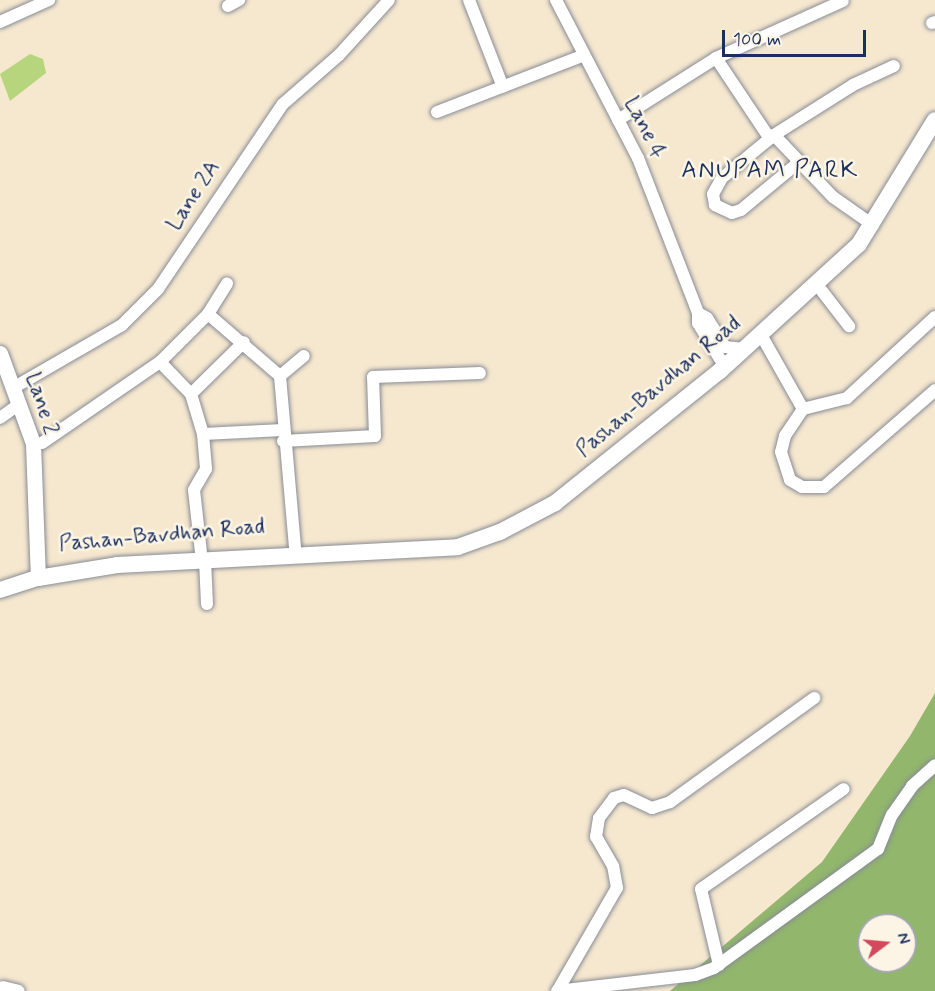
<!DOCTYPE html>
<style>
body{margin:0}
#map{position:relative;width:935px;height:991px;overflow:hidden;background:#f6e8cf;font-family:Mynerve,sans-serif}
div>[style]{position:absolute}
.green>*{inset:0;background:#b7d57c}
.forest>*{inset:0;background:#91b66c}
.roads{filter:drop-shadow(0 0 2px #888c96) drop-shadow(0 0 2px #888c96)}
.minor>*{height:12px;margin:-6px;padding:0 6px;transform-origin:6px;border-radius:6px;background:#fff}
.tertiary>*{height:15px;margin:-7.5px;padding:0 7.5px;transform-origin:7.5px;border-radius:7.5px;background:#fff}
.secondary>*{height:16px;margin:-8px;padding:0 8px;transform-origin:8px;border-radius:8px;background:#fff}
span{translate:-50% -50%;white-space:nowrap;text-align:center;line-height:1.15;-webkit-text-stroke:5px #fcf5e5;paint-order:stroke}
.street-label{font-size:22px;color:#1b2f5e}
.neighbourhood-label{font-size:24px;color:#1b2f5e;letter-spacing:1.5px}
.north{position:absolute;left:857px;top:913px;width:60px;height:60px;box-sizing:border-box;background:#fcf5e5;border:2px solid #a2a6af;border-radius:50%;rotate:74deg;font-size:16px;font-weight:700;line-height:24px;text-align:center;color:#1b2f5e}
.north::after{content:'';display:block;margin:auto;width:21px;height:27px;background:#d1495b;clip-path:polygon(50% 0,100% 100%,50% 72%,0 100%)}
.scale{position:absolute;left:722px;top:30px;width:144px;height:27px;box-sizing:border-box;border:3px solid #1b2f5e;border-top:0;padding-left:8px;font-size:18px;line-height:21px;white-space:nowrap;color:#1b2f5e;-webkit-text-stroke:4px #fcf5e5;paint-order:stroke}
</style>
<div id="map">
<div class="green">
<div style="clip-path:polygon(30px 54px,43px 59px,46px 73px,10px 101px,0 74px)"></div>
</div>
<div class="forest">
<div style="clip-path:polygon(evenodd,935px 693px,935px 991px,670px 991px,822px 862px,910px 736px,935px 693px,869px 925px,905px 925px,905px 961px,869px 961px,869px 925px)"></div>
</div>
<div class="roads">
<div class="minor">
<div style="left:469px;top:0;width:93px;rotate:68.7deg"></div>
<div style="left:556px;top:0;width:178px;rotate:62.6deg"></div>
<div style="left:638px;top:158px;width:166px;rotate:68.8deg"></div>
<div style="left:698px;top:313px;width:10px;rotate:90deg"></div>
<div style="left:698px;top:323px;width:52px;rotate:58.5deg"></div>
<div style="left:228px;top:6px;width:13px;rotate:-29deg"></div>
<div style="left:0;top:22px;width:54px;rotate:-24.2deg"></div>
<div style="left:932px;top:23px;width:3px;rotate:-18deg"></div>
<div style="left:716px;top:58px;width:97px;rotate:56.3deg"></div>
<div style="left:437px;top:112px;width:155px;rotate:-21.1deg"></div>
<div style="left:618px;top:120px;width:116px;rotate:-32.3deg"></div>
<div style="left:716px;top:58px;width:139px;rotate:-24.2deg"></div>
<div style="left:774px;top:135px;width:86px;rotate:46.4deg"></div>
<div style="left:833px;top:197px;width:49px;rotate:35deg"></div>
<div style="left:799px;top:162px;width:75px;rotate:140.4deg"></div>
<div style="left:741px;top:210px;width:9px;rotate:162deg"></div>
<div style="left:732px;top:213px;width:19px;rotate:-155deg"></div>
<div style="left:715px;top:205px;width:11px;rotate:-100deg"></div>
<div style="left:713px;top:194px;width:18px;rotate:-61deg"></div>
<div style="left:722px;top:178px;width:67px;rotate:-39.6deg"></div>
<div style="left:774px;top:135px;width:93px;rotate:-32.3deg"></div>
<div style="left:853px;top:85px;width:45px;rotate:-24.9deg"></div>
<div style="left:815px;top:282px;width:56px;rotate:52.3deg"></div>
<div style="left:698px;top:313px;width:10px;rotate:29deg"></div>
<div style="left:707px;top:318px;width:34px;rotate:58deg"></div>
<div style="left:725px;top:347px;width:19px;rotate:6deg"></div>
<div style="left:208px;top:314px;width:95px;rotate:40.7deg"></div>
<div style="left:280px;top:376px;width:173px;rotate:85deg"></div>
<div style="left:935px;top:317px;width:120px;rotate:137.4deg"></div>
<div style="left:847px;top:398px;width:45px;rotate:166deg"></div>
<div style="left:803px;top:409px;width:32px;rotate:124deg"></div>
<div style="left:785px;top:436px;width:16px;rotate:104deg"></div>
<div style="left:781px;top:452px;width:29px;rotate:72deg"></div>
<div style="left:790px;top:480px;width:14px;rotate:30deg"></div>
<div style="left:802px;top:487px;width:22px"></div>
<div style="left:824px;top:487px;width:147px;rotate:-41.1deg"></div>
<div style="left:760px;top:333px;width:87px;rotate:60.5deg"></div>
<div style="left:160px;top:362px;width:45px;rotate:45.9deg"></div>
<div style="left:191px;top:394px;width:42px;rotate:73.3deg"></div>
<div style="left:203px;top:434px;width:35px;rotate:85deg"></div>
<div style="left:206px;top:469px;width:24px;rotate:120deg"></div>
<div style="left:194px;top:490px;width:62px;rotate:83.6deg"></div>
<div style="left:280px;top:376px;width:31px;rotate:-40deg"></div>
<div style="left:13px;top:388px;width:126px;rotate:-30deg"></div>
<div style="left:122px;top:325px;width:51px;rotate:-45deg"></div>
<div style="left:158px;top:289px;width:223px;rotate:-56deg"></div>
<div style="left:283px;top:104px;width:74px;rotate:-41.2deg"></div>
<div style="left:339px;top:55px;width:74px;rotate:-47.7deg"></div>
<div style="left:191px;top:394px;width:74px;rotate:-44.5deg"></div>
<div style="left:0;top:418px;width:24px;rotate:-36deg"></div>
<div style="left:203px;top:434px;width:80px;rotate:-2.9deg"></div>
<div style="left:283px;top:441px;width:92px;rotate:-3.1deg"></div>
<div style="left:375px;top:436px;width:59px;rotate:-91.9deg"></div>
<div style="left:373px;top:377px;width:107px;rotate:-2.1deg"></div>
<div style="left:42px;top:443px;width:143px;rotate:-34.5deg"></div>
<div style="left:160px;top:362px;width:68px;rotate:-45deg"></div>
<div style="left:208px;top:314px;width:36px;rotate:-58deg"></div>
<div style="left:205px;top:560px;width:44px;rotate:87.4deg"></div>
<div style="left:719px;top:965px;width:78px;rotate:-103.3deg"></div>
<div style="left:701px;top:889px;width:174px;rotate:-35deg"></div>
<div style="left:3px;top:987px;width:16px;rotate:14deg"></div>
<div style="left:558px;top:990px;width:118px;rotate:-60deg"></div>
<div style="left:617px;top:888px;width:22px;rotate:-100deg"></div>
<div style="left:613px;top:866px;width:34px;rotate:-120deg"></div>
<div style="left:596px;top:837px;width:19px;rotate:-81deg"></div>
<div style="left:599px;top:818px;width:25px;rotate:-53deg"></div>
<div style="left:614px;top:798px;width:10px;rotate:-17deg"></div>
<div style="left:624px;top:795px;width:31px;rotate:25deg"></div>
<div style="left:652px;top:808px;width:19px;rotate:-18deg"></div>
<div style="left:670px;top:802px;width:178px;rotate:-35.8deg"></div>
<div style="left:557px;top:991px;width:139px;rotate:-6.6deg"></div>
<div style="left:695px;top:975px;width:20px;rotate:-20deg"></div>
<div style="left:714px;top:968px;width:203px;rotate:-36deg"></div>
<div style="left:878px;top:849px;width:37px;rotate:-68deg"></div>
<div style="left:892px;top:815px;width:35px;rotate:-55deg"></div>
<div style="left:912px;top:786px;width:31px;rotate:-42deg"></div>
</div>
<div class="tertiary">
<div style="left:0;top:353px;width:96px;rotate:69.9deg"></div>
<div style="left:33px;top:443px;width:135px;rotate:87.9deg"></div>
</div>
<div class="secondary">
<div style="left:0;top:590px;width:40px;rotate:-18deg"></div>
<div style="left:38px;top:578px;width:80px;rotate:-9.3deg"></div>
<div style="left:117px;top:565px;width:341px;rotate:-3deg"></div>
<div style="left:458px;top:547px;width:45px;rotate:-19.7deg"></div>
<div style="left:500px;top:532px;width:62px;rotate:-27.8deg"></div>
<div style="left:555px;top:503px;width:211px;rotate:-38.7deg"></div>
<div style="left:720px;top:371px;width:188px;rotate:-42.4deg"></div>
<div style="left:859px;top:244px;width:145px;rotate:-58.5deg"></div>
</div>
</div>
<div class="street-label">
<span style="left:644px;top:128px;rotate:63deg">Lane 4</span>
<span style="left:194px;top:196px;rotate:-57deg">Lane 2A</span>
<span style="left:659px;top:387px;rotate:-40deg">Pashan-Bavdhan Road</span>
<span style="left:41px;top:404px;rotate:72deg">Lane 2</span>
<span style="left:162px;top:536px;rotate:-5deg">Pashan-Bavdhan Road</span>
</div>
<div class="neighbourhood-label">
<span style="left:770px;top:171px">ANUPAM PARK</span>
</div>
<div class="north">N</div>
<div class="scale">100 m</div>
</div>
